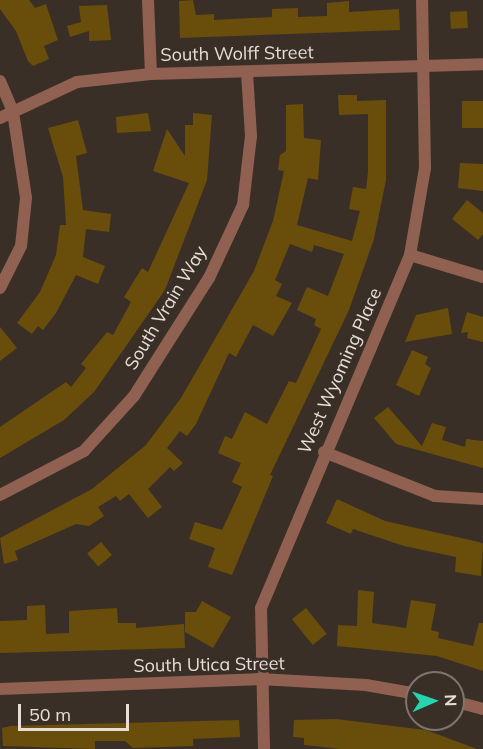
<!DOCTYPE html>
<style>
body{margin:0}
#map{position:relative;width:483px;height:749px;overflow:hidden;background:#3a2f26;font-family:Mulish,sans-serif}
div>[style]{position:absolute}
.building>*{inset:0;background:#684e0a;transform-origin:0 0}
.street>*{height:12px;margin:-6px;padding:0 6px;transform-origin:6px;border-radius:6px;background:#906151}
span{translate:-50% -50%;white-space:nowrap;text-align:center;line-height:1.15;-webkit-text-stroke:6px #3a2f26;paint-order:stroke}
.street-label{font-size:18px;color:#e6dfd9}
.north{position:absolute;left:405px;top:671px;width:60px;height:60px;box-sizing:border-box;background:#3a2f26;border:2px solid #7f756e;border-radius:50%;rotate:88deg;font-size:16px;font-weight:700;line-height:24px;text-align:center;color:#e6dfd9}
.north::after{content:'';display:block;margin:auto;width:21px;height:27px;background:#24d5ae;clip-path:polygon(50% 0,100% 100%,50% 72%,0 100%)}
.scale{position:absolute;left:18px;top:704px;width:111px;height:27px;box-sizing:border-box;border:3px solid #e6dfd9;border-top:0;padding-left:8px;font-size:18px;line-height:21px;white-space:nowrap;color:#e6dfd9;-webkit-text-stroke:4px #3a2f26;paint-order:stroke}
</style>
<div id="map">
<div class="building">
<div style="clip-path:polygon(0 0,29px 0,35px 8px,46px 4px,58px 40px,44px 46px,49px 59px,33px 66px,28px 61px,16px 31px,0 9px)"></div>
<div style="clip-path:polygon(193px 0,196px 15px,214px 14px,214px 20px,272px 17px,272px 9px,298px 8px,298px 17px,327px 16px,327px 3px,349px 1px,349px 12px,399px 9px,400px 30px,180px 38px,179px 1px)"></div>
<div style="clip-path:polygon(107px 5px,111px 40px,89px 41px,89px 31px,70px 37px,67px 26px,81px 22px,79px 6px)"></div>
<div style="left:467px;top:11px;width:17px;height:17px;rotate:87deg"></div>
<div style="clip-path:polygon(338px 95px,357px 95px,357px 101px,386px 100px,386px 180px,374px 239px,349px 310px,270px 475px,273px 476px,232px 575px,208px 567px,215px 548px,189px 539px,195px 522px,222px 530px,242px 487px,232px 482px,241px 463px,218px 453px,225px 436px,232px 439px,245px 412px,267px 424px,289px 381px,296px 383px,321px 329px,314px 325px,316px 319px,297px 310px,307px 287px,328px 296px,344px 254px,314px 245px,312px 252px,290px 244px,275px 280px,282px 284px,276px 296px,292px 303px,273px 336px,253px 325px,236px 357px,229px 353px,196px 424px,187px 436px,180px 431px,167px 448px,183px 463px,174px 471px,170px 467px,148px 489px,162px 507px,148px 518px,129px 494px,120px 501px,116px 496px,98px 507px,104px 516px,89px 526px,76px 524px,15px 551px,18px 560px,4px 564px,0 538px,92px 489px,146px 445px,181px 398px,254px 271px,273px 221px,284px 171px,278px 170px,280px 155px,286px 151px,286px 105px,303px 104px,304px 138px,321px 140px,318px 180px,308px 178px,297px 225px,352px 241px,360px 211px,349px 209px,353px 187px,366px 189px,368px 172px,368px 114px,339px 115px)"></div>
<div style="left:483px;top:101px;width:27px;height:21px;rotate:90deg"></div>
<div style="clip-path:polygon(148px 113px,151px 131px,117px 133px,116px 117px)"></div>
<div style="clip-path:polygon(193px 113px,212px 115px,207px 180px,165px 290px,94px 392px,64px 420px,0 458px,0 427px,66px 382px,71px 387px,86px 368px,81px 364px,107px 332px,113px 335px,131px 302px,124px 297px,142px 268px,148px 272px,189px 183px,153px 171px,167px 129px,185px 156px,185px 125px,193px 125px)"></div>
<div style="clip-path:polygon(78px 120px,87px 153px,76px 156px,83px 210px,111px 214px,109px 232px,86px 229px,83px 257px,105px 266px,98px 284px,76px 275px,56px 313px,43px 330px,38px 326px,32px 334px,17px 323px,40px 292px,56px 255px,60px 225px,66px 225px,63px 177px,48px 128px)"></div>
<div style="clip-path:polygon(460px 163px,483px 164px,483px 191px,458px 188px)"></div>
<div style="clip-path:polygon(467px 200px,483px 213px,483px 234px,478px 240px,452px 219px)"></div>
<div style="clip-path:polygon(448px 308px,452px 334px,405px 342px,416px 315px)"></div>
<div style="clip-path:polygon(467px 312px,483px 317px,483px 342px,467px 338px,468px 332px,461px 333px)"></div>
<div style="clip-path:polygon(0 327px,17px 348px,0 361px)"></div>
<div style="clip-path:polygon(412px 350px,428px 357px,425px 364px,431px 368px,419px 396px,396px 385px)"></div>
<div style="clip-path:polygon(388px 407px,422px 446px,432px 423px,446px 427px,442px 440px,465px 447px,466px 439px,483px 441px,483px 468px,396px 444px,374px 418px)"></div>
<div style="clip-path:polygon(337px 499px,385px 521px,479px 542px,483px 544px,481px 576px,455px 572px,456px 557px,404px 546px,353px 529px,351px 534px,326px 523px)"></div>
<div style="left:101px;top:542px;width:17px;height:18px;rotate:50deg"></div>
<div style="clip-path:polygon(358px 590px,374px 592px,372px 623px,406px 628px,411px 600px,436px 604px,431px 630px,439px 632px,438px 638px,473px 646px,479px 623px,483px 623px,483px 671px,437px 656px,337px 646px,338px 625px,357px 626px)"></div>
<div style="clip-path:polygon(202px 601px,231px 617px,213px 648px,185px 632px,185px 612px,196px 612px)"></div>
<div style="clip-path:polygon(45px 605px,46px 634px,69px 633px,69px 611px,117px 608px,118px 623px,136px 623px,136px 628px,184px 624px,185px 648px,0 653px,0 621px,27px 620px,27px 606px)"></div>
<div style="left:306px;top:608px;width:33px;height:18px;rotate:51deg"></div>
<div style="clip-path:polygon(336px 719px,426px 730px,477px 749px,341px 749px,304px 745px,304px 738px,293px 737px,294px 720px)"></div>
<div style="clip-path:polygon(239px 720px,240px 737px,193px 739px,193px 746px,133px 748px,125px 741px,95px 741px,95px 749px,3px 746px,2px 728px,11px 726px)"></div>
</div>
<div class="street">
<div style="left:148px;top:0;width:74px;rotate:87.7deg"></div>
<div style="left:0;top:81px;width:34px;rotate:67deg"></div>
<div style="left:13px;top:112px;width:87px;rotate:81.4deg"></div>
<div style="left:26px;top:198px;width:48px;rotate:95.9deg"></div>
<div style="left:21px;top:246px;width:47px;rotate:116.6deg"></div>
<div style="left:0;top:118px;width:85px;rotate:-25.1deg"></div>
<div style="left:77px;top:82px;width:74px;rotate:-6.2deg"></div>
<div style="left:151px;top:74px;width:332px;rotate:-1.7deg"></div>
<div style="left:410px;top:255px;width:76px;rotate:16.8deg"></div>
<div style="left:324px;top:452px;width:119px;rotate:21.6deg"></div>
<div style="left:435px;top:496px;width:48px;rotate:3.6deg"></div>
<div style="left:0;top:495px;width:95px;rotate:-27.6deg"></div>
<div style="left:84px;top:451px;width:74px;rotate:-47.7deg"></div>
<div style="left:134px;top:396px;width:140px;rotate:-57.6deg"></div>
<div style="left:209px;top:278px;width:81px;rotate:-65deg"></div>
<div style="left:243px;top:205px;width:69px;rotate:-83.4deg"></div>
<div style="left:251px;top:136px;width:64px;rotate:-93.6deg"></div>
<div style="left:0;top:689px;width:260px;rotate:-2.2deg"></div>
<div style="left:260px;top:679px;width:106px;rotate:3.2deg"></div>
<div style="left:366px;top:685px;width:52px;rotate:10deg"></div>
<div style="left:453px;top:701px;width:31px;rotate:15deg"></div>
<div style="left:264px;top:749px;width:141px;rotate:-91.2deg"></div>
<div style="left:261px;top:608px;width:383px;rotate:-67.1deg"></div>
<div style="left:410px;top:255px;width:88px;rotate:-80.2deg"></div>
<div style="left:425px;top:168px;width:168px;rotate:-91deg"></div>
</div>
<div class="street-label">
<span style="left:237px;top:54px;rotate:-1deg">South Wolff Street</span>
<span style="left:166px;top:308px;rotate:-59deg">South Vrain Way</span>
<span style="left:340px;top:371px;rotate:-66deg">West Wyoming Place</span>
<span style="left:209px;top:665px;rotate:-1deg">South Utica Street</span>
</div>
<div class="north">N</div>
<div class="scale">50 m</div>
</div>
